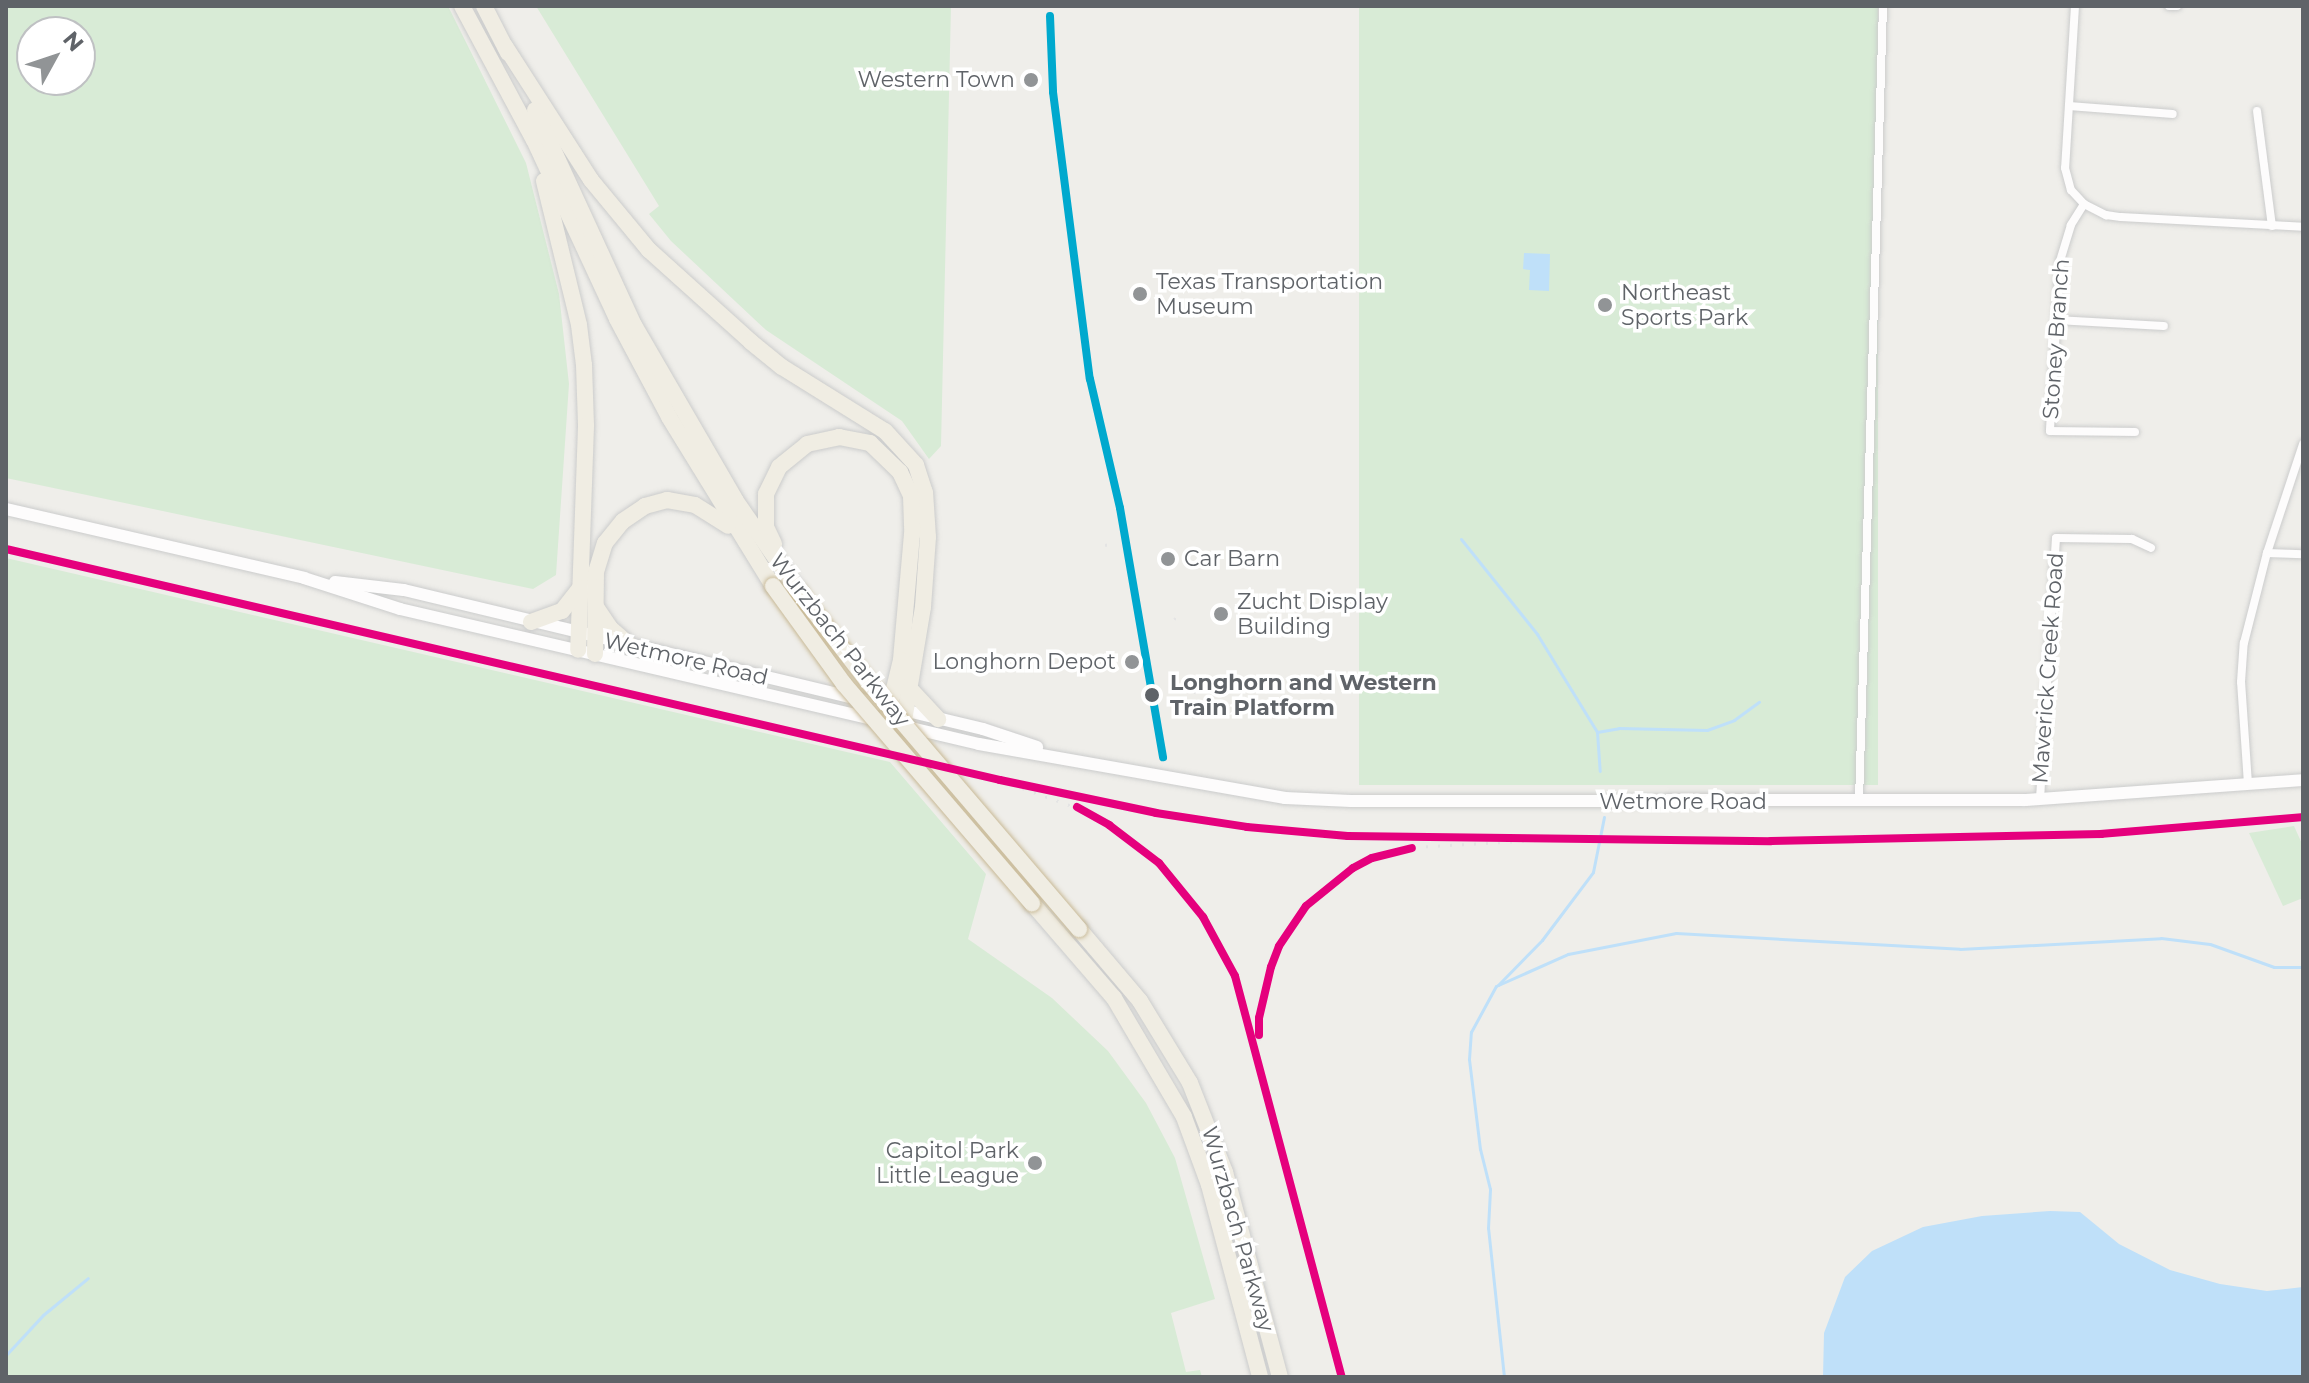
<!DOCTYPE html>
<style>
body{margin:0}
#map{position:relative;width:2309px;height:1383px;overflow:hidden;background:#efeeea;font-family:Montserrat,sans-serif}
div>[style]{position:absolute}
.green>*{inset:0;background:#d8ebd6;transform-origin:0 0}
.water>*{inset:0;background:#bfe0f9}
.stream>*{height:3px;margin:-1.5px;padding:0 1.5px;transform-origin:1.5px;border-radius:1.5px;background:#bfe0f9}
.roads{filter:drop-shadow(0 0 2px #cbcccc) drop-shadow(0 0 2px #cbcccc)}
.minor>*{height:8px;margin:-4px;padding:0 4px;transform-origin:4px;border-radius:4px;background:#fdfcfc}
.secondary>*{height:12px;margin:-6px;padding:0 6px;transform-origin:6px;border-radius:6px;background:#fdfcfc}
.motorway>*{height:16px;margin:-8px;padding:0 8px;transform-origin:8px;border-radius:8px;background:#f0ede3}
.rail>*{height:3px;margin-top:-1.5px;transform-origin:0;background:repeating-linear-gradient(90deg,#e4e4e4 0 2px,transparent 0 12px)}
.bridges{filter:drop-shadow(0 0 2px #c8b996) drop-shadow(0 0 2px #c8b996)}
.motorway-bridge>*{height:16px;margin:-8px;padding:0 8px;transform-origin:8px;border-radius:8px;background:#f0ede3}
.rail-1>*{height:8px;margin:-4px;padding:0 4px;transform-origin:4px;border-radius:4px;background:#e5007d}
.rail-2>*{height:8px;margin:-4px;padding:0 4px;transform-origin:4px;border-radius:4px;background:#00a9ce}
.dots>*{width:22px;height:22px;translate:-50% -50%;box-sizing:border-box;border:4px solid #fff;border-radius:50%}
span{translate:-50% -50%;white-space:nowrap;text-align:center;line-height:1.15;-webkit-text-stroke:7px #fff;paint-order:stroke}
.poi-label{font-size:22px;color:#5f6368}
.right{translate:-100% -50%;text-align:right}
.left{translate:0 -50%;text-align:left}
.street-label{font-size:22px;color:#5f6368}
.stop-label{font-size:22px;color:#5f6368;font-weight:700}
.frame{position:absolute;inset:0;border:8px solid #5f6368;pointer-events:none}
.north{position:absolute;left:16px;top:16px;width:80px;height:80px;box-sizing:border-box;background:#fff;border:2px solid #bfc1c3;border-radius:50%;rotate:50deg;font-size:22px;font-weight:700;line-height:32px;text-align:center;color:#5f6368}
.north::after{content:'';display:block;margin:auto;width:28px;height:36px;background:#919496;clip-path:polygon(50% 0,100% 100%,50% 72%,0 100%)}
</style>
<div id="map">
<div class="green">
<div style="clip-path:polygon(evenodd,6px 6px,448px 6px,526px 163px,559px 294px,569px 384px,556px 575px,533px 589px,6px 478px,6px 6px,32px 32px,80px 32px,80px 80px,32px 80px,32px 32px)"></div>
<div style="clip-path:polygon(536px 6px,951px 6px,941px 446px,929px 459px,902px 421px,766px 330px,671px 241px,649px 214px,659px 206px)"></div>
<div style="left:1359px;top:6px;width:519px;height:779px"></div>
<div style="clip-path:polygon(6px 558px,890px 762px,986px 874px,968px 939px,1052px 998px,1108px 1051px,1146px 1103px,1175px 1158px,1215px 1299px,1171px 1313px,1186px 1372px,1200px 1370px,1202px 1377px,6px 1377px)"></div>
<div style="clip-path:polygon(2294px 826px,2303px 846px,2303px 898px,2283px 906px,2249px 833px)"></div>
</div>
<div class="water">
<div style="clip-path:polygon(1524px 253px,1550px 254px,1549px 291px,1529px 290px,1530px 270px,1523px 269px)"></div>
<div style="clip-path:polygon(2050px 1211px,2080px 1212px,2119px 1244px,2170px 1270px,2220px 1284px,2267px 1291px,2303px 1287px,2303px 1377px,1823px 1377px,1824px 1333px,1845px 1277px,1872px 1251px,1923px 1227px,1982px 1216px)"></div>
</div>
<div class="stream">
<div style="left:1461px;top:539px;width:122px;rotate:51.3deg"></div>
<div style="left:1537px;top:634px;width:115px;rotate:58.5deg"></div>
<div style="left:1597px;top:732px;width:39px;rotate:86deg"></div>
<div style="left:1597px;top:732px;width:22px;rotate:-10deg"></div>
<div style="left:1619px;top:728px;width:88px;rotate:1.3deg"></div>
<div style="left:1707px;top:730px;width:29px;rotate:-20deg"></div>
<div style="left:1734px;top:720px;width:31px;rotate:-36deg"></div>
<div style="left:1498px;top:985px;width:63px;rotate:-45.6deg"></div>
<div style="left:1542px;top:940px;width:85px;rotate:-53.1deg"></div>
<div style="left:1593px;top:872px;width:56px;rotate:-78.7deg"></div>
<div style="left:6px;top:1355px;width:54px;rotate:-47.2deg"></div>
<div style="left:43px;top:1315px;width:58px;rotate:-39.4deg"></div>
<div style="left:1504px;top:1377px;width:150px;rotate:-96.1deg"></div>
<div style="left:1488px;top:1228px;width:39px;rotate:-87deg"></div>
<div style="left:1490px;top:1189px;width:41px;rotate:-104deg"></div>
<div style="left:1480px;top:1149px;width:91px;rotate:-97deg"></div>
<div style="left:1469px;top:1059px;width:27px;rotate:-86deg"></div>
<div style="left:1471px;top:1032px;width:52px;rotate:-61.5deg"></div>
<div style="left:1496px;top:986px;width:79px;rotate:-24deg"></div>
<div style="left:1568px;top:954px;width:110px;rotate:-11deg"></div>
<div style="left:1676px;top:933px;width:284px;rotate:3.2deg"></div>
<div style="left:1960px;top:949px;width:201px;rotate:-3.1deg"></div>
<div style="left:2161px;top:938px;width:49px;rotate:7deg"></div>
<div style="left:2210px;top:944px;width:68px;rotate:19.8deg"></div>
<div style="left:2274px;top:967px;width:29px"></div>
</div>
<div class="roads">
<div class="minor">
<div style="left:2075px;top:6px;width:162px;rotate:93.5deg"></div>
<div style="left:2065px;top:168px;width:23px;rotate:75deg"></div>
<div style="left:2071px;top:190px;width:19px;rotate:47deg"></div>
<div style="left:2084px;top:204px;width:25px;rotate:27deg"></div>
<div style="left:2106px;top:215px;width:15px;rotate:8deg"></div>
<div style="left:2121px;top:217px;width:182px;rotate:3.1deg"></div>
<div style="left:2169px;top:6px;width:8px"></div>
<div style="left:2069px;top:106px;width:104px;rotate:4.4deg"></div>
<div style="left:2257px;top:111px;width:116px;rotate:82.6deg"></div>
<div style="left:2084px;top:204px;width:25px;rotate:122deg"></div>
<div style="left:2071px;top:225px;width:38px;rotate:107deg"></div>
<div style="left:2060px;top:261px;width:170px;rotate:93.4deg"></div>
<div style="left:2050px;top:431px;width:85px;rotate:0.7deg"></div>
<div style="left:2056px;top:320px;width:108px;rotate:3.2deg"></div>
<div style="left:2267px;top:553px;width:36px;rotate:2deg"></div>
<div style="left:2248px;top:784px;width:102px;rotate:-93.9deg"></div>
<div style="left:2241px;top:682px;width:39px;rotate:-86deg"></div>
<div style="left:2244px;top:643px;width:93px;rotate:-75.7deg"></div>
<div style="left:2267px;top:553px;width:115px;rotate:-71.7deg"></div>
<div style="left:2040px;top:799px;width:261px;rotate:-86.5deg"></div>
<div style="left:2056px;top:538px;width:76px;rotate:0.8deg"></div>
<div style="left:2132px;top:539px;width:21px;rotate:25deg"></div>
<div style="left:1859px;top:801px;width:795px;rotate:-88.27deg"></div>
</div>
<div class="secondary">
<div style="left:6px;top:509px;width:306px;rotate:13deg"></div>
<div style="left:304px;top:578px;width:101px;rotate:17.9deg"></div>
<div style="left:400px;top:609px;width:490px;rotate:13.1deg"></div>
<div style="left:335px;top:582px;width:69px;rotate:6.6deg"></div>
<div style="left:404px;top:590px;width:595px;rotate:13.5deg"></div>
<div style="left:983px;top:729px;width:57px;rotate:18.4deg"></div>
<div style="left:907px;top:727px;width:74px;rotate:13.3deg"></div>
<div style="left:979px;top:744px;width:311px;rotate:10deg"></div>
<div style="left:1285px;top:798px;width:66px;rotate:2.6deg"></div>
<div style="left:1351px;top:801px;width:674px;rotate:-0.09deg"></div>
<div style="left:2025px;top:800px;width:279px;rotate:-4.1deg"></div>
</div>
<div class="motorway">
<div style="left:462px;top:6px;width:152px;rotate:61.8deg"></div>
<div style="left:534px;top:140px;width:197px;rotate:65.1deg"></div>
<div style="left:617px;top:319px;width:111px;rotate:62deg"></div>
<div style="left:669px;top:417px;width:198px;rotate:58.4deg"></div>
<div style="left:484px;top:6px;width:53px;rotate:62.9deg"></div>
<div style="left:505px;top:46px;width:159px;rotate:57.3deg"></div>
<div style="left:591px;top:180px;width:91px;rotate:50.4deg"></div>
<div style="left:649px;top:250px;width:137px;rotate:42deg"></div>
<div style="left:751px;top:342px;width:40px;rotate:39deg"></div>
<div style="left:782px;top:367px;width:121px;rotate:31.9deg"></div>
<div style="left:885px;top:431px;width:46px;rotate:47.6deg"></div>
<div style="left:916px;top:465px;width:28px;rotate:72deg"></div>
<div style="left:925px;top:492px;width:45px;rotate:86.2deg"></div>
<div style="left:928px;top:537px;width:70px;rotate:94.1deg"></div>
<div style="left:923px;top:607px;width:121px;rotate:99.5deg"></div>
<div style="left:535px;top:110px;width:237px;rotate:65.3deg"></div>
<div style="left:634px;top:325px;width:203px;rotate:59.9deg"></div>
<div style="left:736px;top:501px;width:111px;rotate:55.3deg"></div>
<div style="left:544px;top:181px;width:148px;rotate:76.3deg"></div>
<div style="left:579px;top:325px;width:40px;rotate:82.9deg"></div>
<div style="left:584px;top:365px;width:61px;rotate:88.1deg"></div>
<div style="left:586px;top:426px;width:224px;rotate:92deg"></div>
<div style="left:774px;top:544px;width:19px;rotate:-115deg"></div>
<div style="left:766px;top:527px;width:33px;rotate:-90deg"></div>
<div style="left:766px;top:494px;width:30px;rotate:-64deg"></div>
<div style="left:779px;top:467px;width:36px;rotate:-39deg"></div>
<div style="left:807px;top:444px;width:33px;rotate:-12deg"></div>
<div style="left:839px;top:437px;width:32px;rotate:11deg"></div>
<div style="left:870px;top:443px;width:42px;rotate:44deg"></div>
<div style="left:900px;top:472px;width:26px;rotate:65deg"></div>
<div style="left:911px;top:496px;width:38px;rotate:88deg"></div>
<div style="left:912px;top:534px;width:126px;rotate:95deg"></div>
<div style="left:901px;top:660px;width:64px;rotate:103.6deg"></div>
<div style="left:596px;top:607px;width:25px;rotate:56deg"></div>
<div style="left:610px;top:628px;width:28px;rotate:41deg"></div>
<div style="left:531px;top:622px;width:33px;rotate:-20deg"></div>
<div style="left:562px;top:611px;width:29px;rotate:-52deg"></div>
<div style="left:595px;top:654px;width:82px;rotate:-89.3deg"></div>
<div style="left:596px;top:572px;width:30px;rotate:-73deg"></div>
<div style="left:605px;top:543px;width:28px;rotate:-51deg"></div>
<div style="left:623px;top:521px;width:27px;rotate:-34deg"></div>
<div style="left:645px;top:506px;width:23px;rotate:-15deg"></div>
<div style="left:667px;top:500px;width:28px;rotate:10deg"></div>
<div style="left:695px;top:505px;width:39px;rotate:32deg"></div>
<div style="left:911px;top:690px;width:40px;rotate:47deg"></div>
<div style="left:1032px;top:903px;width:125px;rotate:49.2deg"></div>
<div style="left:1114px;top:998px;width:138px;rotate:59.5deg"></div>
<div style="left:1184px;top:1117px;width:72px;rotate:69.8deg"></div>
<div style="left:1209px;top:1185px;width:199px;rotate:75.1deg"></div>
<div style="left:1079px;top:929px;width:94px;rotate:49.7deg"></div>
<div style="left:1140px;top:1001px;width:96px;rotate:58.6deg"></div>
<div style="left:1190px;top:1083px;width:96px;rotate:68.5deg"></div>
<div style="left:1225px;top:1172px;width:212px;rotate:75deg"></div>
</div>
</div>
<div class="rail">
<div style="left:1050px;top:16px;width:76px;rotate:87.7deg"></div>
<div style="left:1053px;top:92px;width:289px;rotate:82.7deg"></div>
<div style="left:1090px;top:379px;width:132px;rotate:76.9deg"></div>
<div style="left:1120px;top:508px;width:253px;rotate:80.2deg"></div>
<div style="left:1105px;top:545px;width:5px;rotate:-11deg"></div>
<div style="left:1174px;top:619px;width:11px;rotate:-27deg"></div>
<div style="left:1194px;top:693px;width:8px;rotate:-50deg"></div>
<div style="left:1000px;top:780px;width:91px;rotate:19.8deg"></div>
<div style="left:1086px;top:811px;width:57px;rotate:32.9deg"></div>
<div style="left:1134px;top:842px;width:62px;rotate:43.7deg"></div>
<div style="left:1179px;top:885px;width:68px;rotate:55.1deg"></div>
<div style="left:1218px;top:941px;width:77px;rotate:68.7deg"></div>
<div style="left:1246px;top:1013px;width:376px;rotate:75.2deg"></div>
<div style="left:1259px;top:1040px;width:50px;rotate:-84.3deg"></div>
<div style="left:1264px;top:990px;width:46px;rotate:-71.2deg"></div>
<div style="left:1279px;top:946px;width:48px;rotate:-56deg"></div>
<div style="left:1306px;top:906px;width:60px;rotate:-39deg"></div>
<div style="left:1353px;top:868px;width:21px;rotate:-28deg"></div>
<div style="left:1372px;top:858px;width:43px;rotate:-14.7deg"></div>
<div style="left:1414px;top:847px;width:161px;rotate:-3.2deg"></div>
</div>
<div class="bridges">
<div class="motorway-bridge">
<div style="left:773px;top:586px;width:121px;rotate:54.1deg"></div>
<div style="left:844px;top:684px;width:289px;rotate:49.4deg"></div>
<div style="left:799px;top:592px;width:113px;rotate:52.5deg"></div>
<div style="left:868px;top:682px;width:325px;rotate:49.5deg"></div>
</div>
</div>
<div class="rail-1">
<div style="left:6px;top:549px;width:1020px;rotate:13.08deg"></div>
<div style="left:1000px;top:780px;width:159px;rotate:11.9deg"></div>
<div style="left:1156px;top:813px;width:92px;rotate:8.7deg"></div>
<div style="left:1247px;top:827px;width:101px;rotate:5.1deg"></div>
<div style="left:1348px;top:836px;width:423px;rotate:0.7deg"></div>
<div style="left:1771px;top:841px;width:330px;rotate:-1.2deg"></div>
<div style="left:2101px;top:834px;width:203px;rotate:-4.8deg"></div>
<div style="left:1077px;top:807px;width:37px;rotate:29deg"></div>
<div style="left:1109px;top:825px;width:63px;rotate:37.2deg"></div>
<div style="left:1159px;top:863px;width:70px;rotate:50.8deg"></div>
<div style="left:1203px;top:917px;width:67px;rotate:61.5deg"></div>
<div style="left:1235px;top:976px;width:415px;rotate:75.1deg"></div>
<div style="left:1259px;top:1035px;width:17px;rotate:-90deg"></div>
<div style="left:1259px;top:1018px;width:52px;rotate:-76.8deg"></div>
<div style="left:1271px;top:967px;width:22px;rotate:-69deg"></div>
<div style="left:1279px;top:946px;width:48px;rotate:-56deg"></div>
<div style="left:1306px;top:906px;width:60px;rotate:-39deg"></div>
<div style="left:1353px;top:868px;width:21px;rotate:-28deg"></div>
<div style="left:1372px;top:858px;width:41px;rotate:-14deg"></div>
</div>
<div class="rail-2">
<div style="left:1050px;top:16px;width:76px;rotate:87.7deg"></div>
<div style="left:1053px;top:92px;width:289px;rotate:82.7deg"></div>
<div style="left:1090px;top:379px;width:132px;rotate:76.9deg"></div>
<div style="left:1120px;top:508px;width:253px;rotate:80.2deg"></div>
</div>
<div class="dots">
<div style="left:1031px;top:80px;background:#919496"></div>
<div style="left:1140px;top:294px;background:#919496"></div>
<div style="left:1605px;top:305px;background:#919496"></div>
<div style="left:1168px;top:559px;background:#919496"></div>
<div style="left:1221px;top:614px;background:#919496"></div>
<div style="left:1132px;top:662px;background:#919496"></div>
<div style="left:1152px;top:695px;background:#5f6368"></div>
<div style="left:1035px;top:1163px;background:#919496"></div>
</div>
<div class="poi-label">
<span class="right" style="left:1015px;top:80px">Western Town</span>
<span class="left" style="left:1156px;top:294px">Texas Transportation<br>Museum</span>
<span class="left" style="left:1621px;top:305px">Northeast<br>Sports Park</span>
<span class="left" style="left:1184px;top:559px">Car Barn</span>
<span class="left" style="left:1237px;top:614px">Zucht Display<br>Building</span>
<span class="right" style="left:1116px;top:662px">Longhorn Depot</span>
<span class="right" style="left:1019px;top:1163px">Capitol Park<br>Little League</span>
</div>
<div class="street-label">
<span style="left:2056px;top:339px;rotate:-86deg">Stoney Branch</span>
<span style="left:840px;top:640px;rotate:52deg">Wurzbach Parkway</span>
<span style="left:686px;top:659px;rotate:13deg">Wetmore Road</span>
<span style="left:2048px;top:668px;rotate:-86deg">Maverick Creek Road</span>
<span style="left:1683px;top:802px">Wetmore Road</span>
<span style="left:1238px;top:1229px;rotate:74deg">Wurzbach Parkway</span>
</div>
<div class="stop-label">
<span class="left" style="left:1170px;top:695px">Longhorn and Western<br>Train Platform</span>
</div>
<div class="frame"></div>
<div class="north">N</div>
</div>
